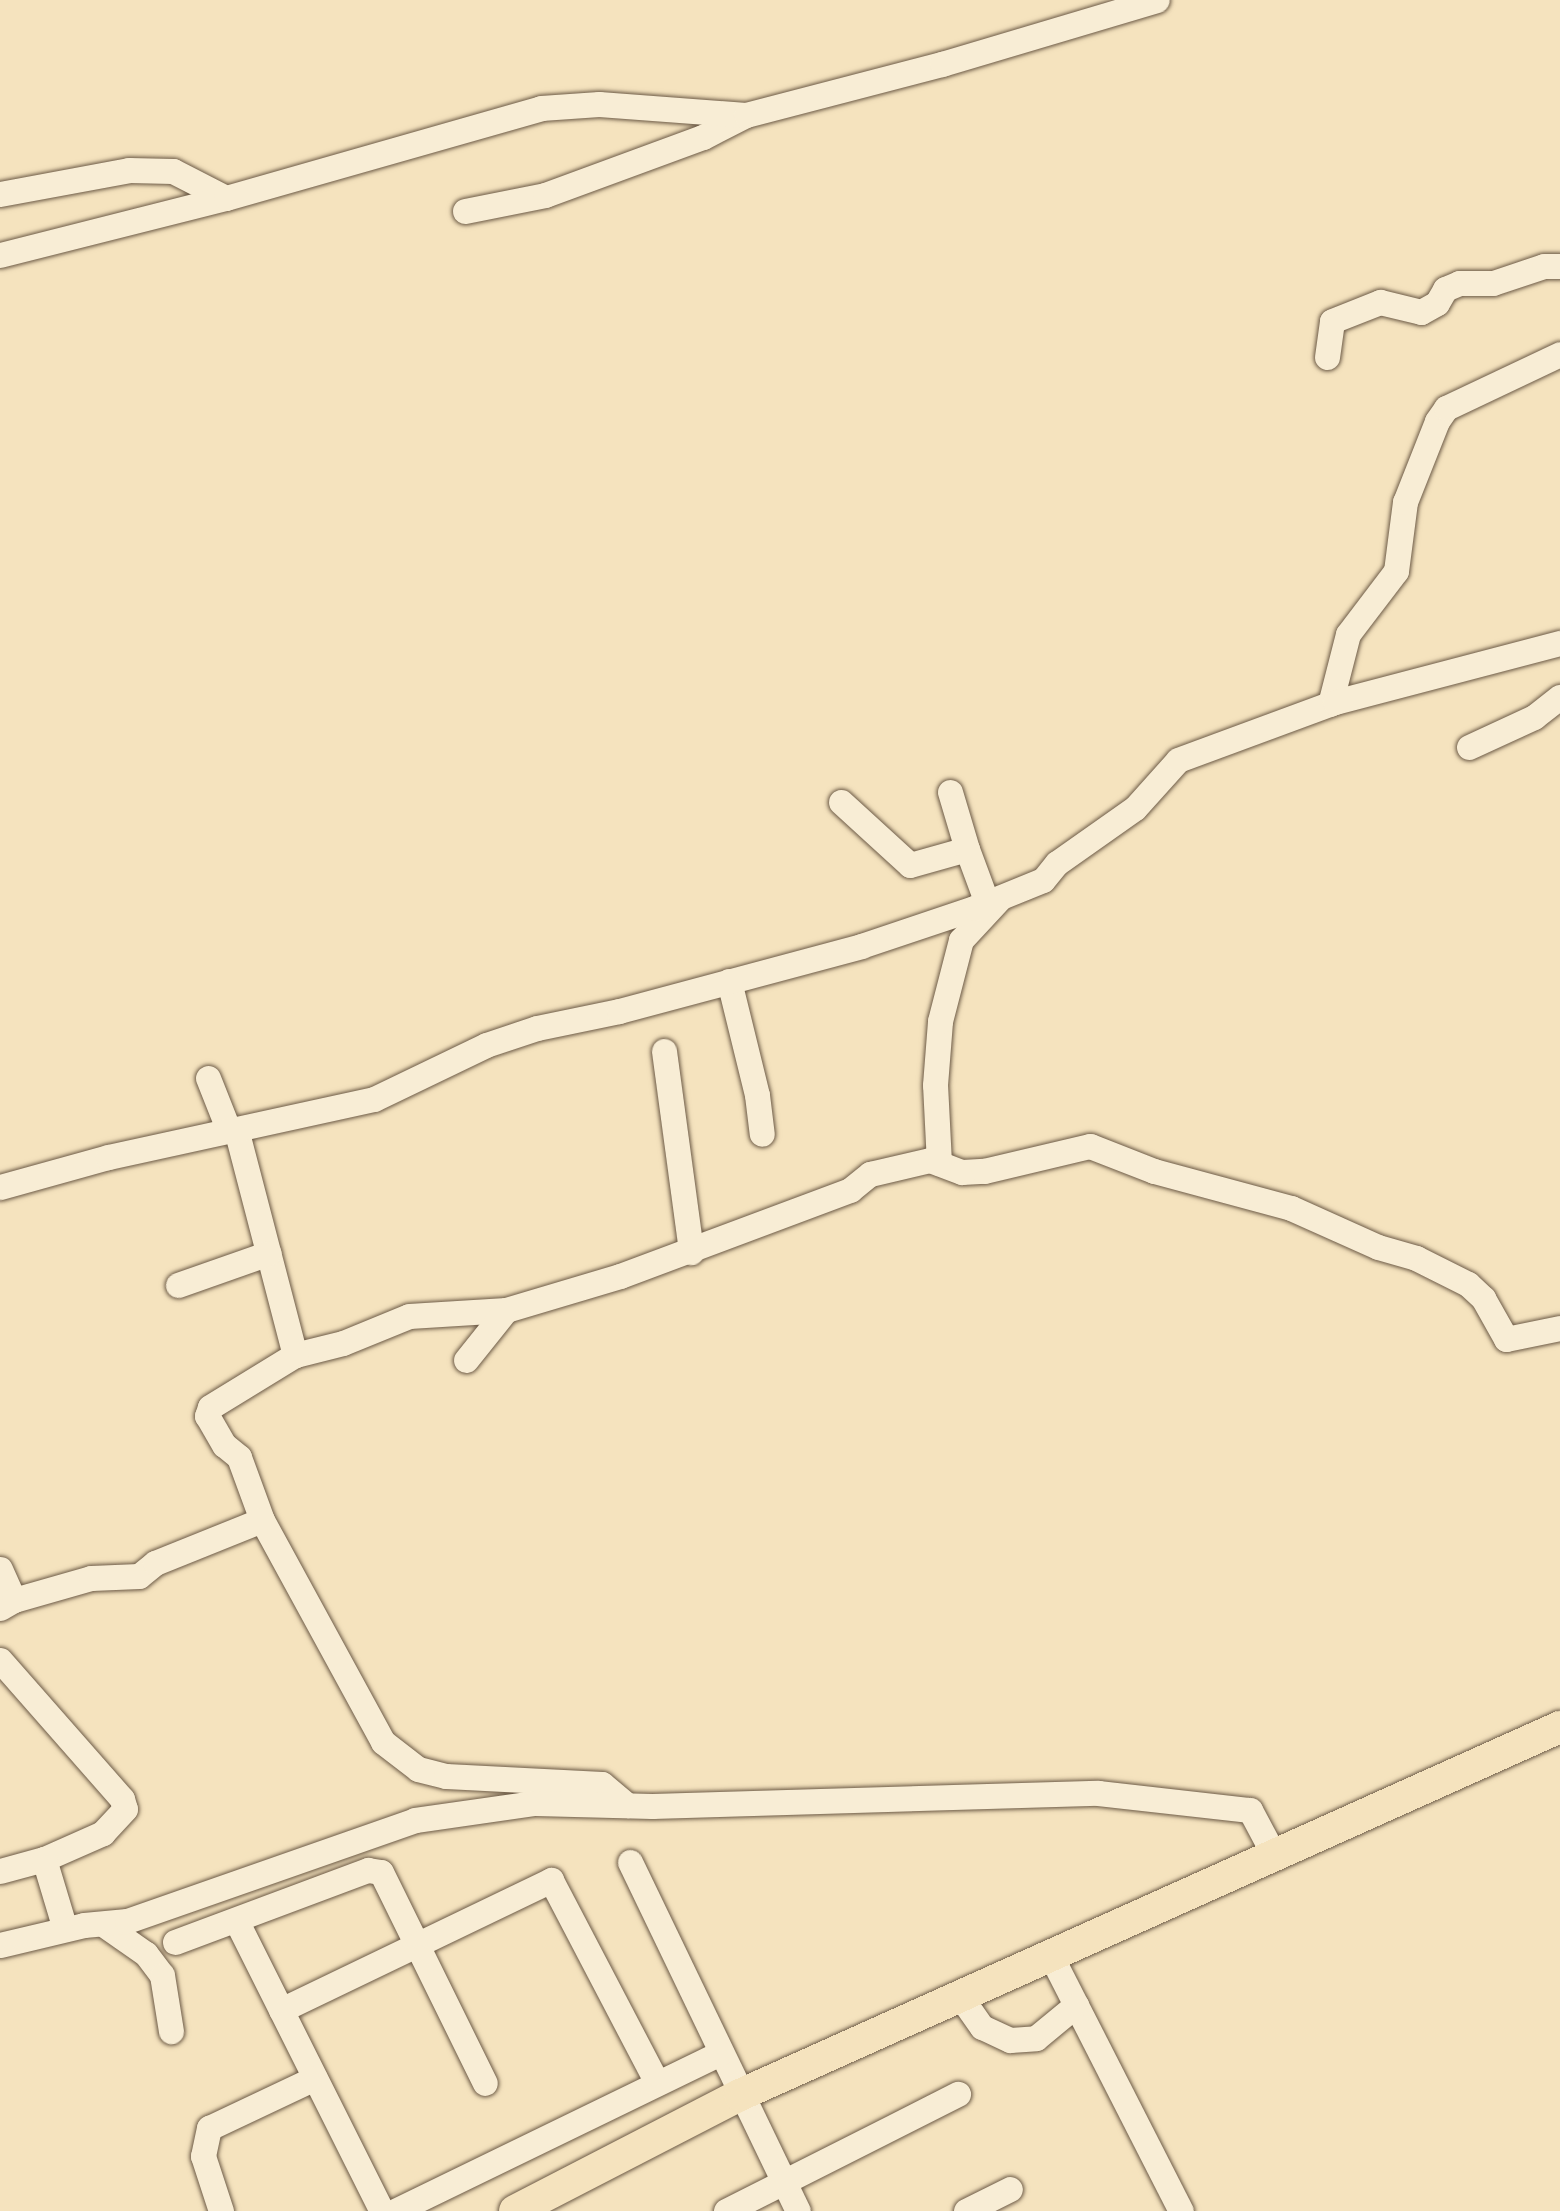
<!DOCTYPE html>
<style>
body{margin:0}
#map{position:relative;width:1560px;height:2211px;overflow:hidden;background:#f5e3be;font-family:Vollkorn,serif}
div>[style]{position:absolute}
.roads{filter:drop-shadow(0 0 2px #6c5a46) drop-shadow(0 0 2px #6c5a46)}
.minor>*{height:25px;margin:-12.5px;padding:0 12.5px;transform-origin:12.5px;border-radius:12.5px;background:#f8edd5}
.major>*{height:32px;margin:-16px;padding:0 16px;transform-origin:16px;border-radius:16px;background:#f5e3be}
span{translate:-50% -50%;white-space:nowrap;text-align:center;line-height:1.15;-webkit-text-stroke:9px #f8edd5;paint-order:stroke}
</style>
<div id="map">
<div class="roads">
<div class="minor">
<div style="left:0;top:194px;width:131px;rotate:-10.5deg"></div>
<div style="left:129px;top:170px;width:44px;rotate:1.3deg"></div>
<div style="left:173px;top:171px;width:59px;rotate:27deg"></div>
<div style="left:465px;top:211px;width:82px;rotate:-11.3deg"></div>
<div style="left:545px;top:195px;width:168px;rotate:-20.2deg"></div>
<div style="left:703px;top:137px;width:48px;rotate:-27.1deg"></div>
<div style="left:0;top:255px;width:233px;rotate:-14.2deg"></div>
<div style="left:226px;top:198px;width:328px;rotate:-15.9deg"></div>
<div style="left:541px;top:108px;width:58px;rotate:-3.9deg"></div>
<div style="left:599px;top:104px;width:147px;rotate:4.3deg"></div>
<div style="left:746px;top:115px;width:203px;rotate:-14.6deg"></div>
<div style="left:942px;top:64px;width:224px;rotate:-16.6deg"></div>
<div style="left:1327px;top:357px;width:36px;rotate:-82deg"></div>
<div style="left:1332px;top:321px;width:52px;rotate:-21.6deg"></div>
<div style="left:1380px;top:302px;width:42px;rotate:13.7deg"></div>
<div style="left:1421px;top:312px;width:18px;rotate:-29deg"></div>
<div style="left:1437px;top:303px;width:16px;rotate:-60deg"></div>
<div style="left:1445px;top:289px;width:15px;rotate:-23deg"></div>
<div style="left:1459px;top:283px;width:34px"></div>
<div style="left:1493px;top:283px;width:54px;rotate:-18.4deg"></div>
<div style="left:1544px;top:266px;width:16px"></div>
<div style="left:1330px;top:704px;width:72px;rotate:-75.6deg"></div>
<div style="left:1348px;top:634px;width:79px;rotate:-52.7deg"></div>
<div style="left:1396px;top:571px;width:70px;rotate:-82.6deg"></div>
<div style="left:1405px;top:502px;width:87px;rotate:-68.4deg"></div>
<div style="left:1437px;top:421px;width:16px;rotate:-55deg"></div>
<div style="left:1446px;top:408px;width:126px;rotate:-25.3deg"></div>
<div style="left:1469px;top:747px;width:72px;rotate:-24.8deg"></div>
<div style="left:1534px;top:717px;width:33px;rotate:-38deg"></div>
<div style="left:950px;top:792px;width:59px;rotate:73.4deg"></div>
<div style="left:841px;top:802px;width:93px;rotate:42.4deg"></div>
<div style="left:910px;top:865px;width:59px;rotate:-15.7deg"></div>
<div style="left:967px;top:849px;width:58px;rotate:69.7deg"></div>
<div style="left:729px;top:981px;width:117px;rotate:76.2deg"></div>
<div style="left:757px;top:1095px;width:39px;rotate:83deg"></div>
<div style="left:664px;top:1051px;width:203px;rotate:82.3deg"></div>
<div style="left:208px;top:1078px;width:57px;rotate:68.4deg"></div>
<div style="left:236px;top:1129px;width:234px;rotate:75.4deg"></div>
<div style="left:295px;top:1355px;width:49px;rotate:-14deg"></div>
<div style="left:343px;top:1343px;width:71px;rotate:-22.2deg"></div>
<div style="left:409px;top:1316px;width:97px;rotate:-3.5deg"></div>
<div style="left:506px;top:1310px;width:119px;rotate:-16.6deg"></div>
<div style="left:620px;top:1276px;width:246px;rotate:-20.5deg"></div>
<div style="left:850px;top:1190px;width:26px;rotate:-39deg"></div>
<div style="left:870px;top:1174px;width:62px;rotate:-13.1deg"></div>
<div style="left:930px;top:1160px;width:34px;rotate:21deg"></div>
<div style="left:962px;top:1172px;width:22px;rotate:-3deg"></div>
<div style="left:984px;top:1171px;width:109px;rotate:-13.3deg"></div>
<div style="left:1090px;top:1146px;width:69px;rotate:21.3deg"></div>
<div style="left:1154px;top:1171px;width:142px;rotate:15.1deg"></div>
<div style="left:1291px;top:1208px;width:95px;rotate:24.1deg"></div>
<div style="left:1378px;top:1247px;width:40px;rotate:16deg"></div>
<div style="left:1416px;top:1258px;width:58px;rotate:26.6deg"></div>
<div style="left:1468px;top:1284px;width:21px;rotate:43deg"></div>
<div style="left:1483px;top:1298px;width:47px;rotate:60.7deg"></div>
<div style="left:1506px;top:1339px;width:55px;rotate:-11.5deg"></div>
<div style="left:939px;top:1163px;width:78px;rotate:-92.9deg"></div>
<div style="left:935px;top:1085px;width:64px;rotate:-85.5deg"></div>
<div style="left:940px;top:1021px;width:84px;rotate:-75.5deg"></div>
<div style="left:961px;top:940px;width:57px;rotate:-47.1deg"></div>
<div style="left:0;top:1187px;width:112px;rotate:-15.5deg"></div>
<div style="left:108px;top:1157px;width:272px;rotate:-12.3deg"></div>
<div style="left:374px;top:1099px;width:124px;rotate:-25.7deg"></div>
<div style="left:486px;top:1045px;width:54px;rotate:-18.4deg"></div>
<div style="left:537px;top:1028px;width:84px;rotate:-11.7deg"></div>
<div style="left:619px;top:1011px;width:251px;rotate:-15deg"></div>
<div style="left:861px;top:946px;width:119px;rotate:-18.6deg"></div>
<div style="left:974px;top:908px;width:74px;rotate:-22.1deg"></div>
<div style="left:1043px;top:880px;width:22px;rotate:-51deg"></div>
<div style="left:1057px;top:863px;width:95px;rotate:-35.2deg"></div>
<div style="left:1135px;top:808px;width:64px;rotate:-48.1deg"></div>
<div style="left:1178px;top:760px;width:167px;rotate:-20.3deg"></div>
<div style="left:1335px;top:702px;width:233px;rotate:-14.7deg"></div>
<div style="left:178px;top:1285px;width:96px;rotate:-19.4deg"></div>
<div style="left:466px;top:1360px;width:64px;rotate:-51.3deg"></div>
<div style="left:262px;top:1520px;width:67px;rotate:-110.1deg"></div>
<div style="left:239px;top:1457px;width:19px;rotate:-141deg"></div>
<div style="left:224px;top:1445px;width:34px;rotate:-120deg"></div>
<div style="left:207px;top:1416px;width:9px;rotate:-72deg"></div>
<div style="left:210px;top:1407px;width:100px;rotate:-31.5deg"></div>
<div style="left:0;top:1569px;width:34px;rotate:66deg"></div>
<div style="left:14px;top:1600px;width:16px;rotate:150deg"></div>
<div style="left:14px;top:1600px;width:80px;rotate:-15.9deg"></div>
<div style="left:91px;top:1578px;width:48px;rotate:-2.4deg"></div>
<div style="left:139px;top:1576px;width:21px;rotate:-39deg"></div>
<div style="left:155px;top:1563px;width:115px;rotate:-21.9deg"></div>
<div style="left:262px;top:1520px;width:253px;rotate:61.4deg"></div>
<div style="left:383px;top:1742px;width:44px;rotate:37.6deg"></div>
<div style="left:418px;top:1769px;width:29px;rotate:14deg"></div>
<div style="left:446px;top:1776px;width:156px;rotate:2.9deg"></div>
<div style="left:602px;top:1784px;width:33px;rotate:40deg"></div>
<div style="left:0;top:1660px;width:185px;rotate:48.7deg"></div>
<div style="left:122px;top:1799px;width:10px;rotate:73deg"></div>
<div style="left:125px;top:1809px;width:33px;rotate:133deg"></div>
<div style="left:103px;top:1833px;width:64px;rotate:156.2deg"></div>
<div style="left:630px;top:1862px;width:387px;rotate:64.3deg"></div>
<div style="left:0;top:1871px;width:46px;rotate:-15.3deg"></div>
<div style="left:44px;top:1859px;width:73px;rotate:73.3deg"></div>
<div style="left:236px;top:1920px;width:326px;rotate:63.4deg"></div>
<div style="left:103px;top:1924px;width:52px;rotate:34.9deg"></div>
<div style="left:146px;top:1954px;width:26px;rotate:53deg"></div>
<div style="left:162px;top:1975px;width:57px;rotate:80.9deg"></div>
<div style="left:175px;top:1942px;width:206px;rotate:-20.5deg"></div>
<div style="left:368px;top:1870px;width:13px;rotate:9deg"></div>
<div style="left:381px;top:1872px;width:235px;rotate:63.8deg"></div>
<div style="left:0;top:1945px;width:86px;rotate:-13.4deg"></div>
<div style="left:84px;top:1925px;width:43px;rotate:-5.3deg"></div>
<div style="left:127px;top:1921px;width:305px;rotate:-19.3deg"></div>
<div style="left:415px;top:1820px;width:121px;rotate:-8.1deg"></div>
<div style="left:535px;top:1803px;width:117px;rotate:1.5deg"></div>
<div style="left:652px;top:1806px;width:446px;rotate:-1.7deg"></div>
<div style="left:1098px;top:1793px;width:153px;rotate:6.4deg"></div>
<div style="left:1250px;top:1810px;width:51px;rotate:61.9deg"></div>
<div style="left:1051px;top:1956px;width:286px;rotate:63deg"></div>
<div style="left:960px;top:1996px;width:38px;rotate:55deg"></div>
<div style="left:982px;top:2027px;width:31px;rotate:25deg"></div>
<div style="left:1010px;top:2040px;width:26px;rotate:-4deg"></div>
<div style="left:1036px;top:2038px;width:52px;rotate:-39.5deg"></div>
<div style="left:281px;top:2010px;width:300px;rotate:-25.7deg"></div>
<div style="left:551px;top:1880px;width:229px;rotate:62.4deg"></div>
<div style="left:221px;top:2211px;width:58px;rotate:-108.1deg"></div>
<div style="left:203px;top:2156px;width:29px;rotate:-78deg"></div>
<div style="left:209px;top:2128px;width:117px;rotate:-25.3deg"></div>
<div style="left:395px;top:2211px;width:361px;rotate:-25.9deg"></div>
<div style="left:726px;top:2211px;width:260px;rotate:-26.8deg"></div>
<div style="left:966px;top:2211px;width:49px;rotate:-26.6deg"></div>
</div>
<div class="major">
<div style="left:515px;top:2211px;width:253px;rotate:-27.3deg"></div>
<div style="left:740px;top:2095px;width:899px;rotate:-24.17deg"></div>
</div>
</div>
</div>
